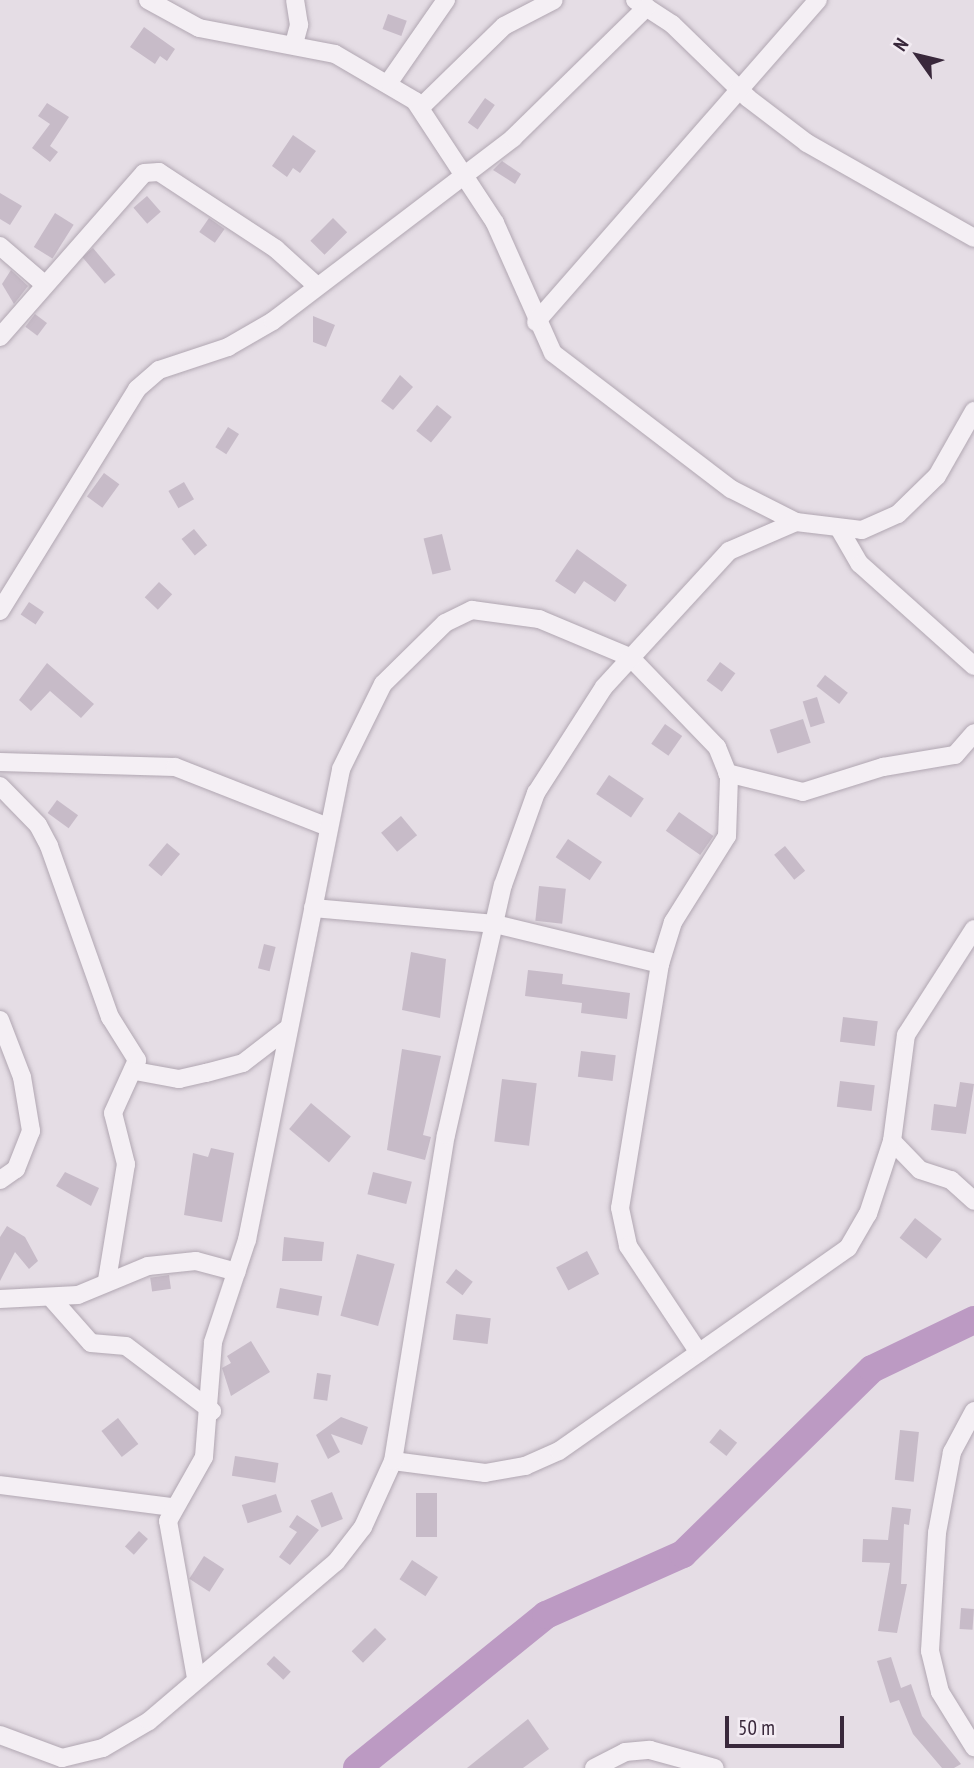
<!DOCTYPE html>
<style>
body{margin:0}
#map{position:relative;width:974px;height:1768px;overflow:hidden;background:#e5dde5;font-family:"PT Sans Narrow",sans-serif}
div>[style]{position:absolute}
.river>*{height:28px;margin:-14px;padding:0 14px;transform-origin:14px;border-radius:14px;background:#bc9ac3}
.building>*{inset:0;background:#c7bbc8;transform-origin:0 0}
.roads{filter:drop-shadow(0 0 2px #b1a7b2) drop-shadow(0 0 2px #b1a7b2)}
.street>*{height:18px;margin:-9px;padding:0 9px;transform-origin:9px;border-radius:9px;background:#f4eff4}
span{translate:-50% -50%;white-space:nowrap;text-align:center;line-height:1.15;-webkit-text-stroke:5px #f3ecf3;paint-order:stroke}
.north{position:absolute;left:883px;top:21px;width:70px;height:70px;-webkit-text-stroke:5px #f3ecf3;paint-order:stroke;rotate:304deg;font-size:19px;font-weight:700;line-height:28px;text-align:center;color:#39283b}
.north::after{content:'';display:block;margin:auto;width:24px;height:32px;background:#39283b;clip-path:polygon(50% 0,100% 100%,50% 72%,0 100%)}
.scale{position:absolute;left:725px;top:1716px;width:119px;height:32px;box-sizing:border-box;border:4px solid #39283b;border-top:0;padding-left:9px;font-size:21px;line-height:24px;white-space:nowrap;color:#39283b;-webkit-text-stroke:5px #f3ecf3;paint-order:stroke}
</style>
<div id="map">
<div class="river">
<div style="left:357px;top:1768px;width:243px;rotate:-39deg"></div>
<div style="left:546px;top:1615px;width:150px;rotate:-24deg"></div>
<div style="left:683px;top:1554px;width:264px;rotate:-44.4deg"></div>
<div style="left:872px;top:1369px;width:113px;rotate:-25.7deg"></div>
</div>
<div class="building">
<div style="left:388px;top:14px;width:20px;height:16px;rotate:20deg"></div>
<div style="clip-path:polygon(144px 27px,175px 49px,167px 61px,160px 56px,155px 64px,130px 47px)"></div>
<div style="left:485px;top:98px;width:12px;height:30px;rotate:35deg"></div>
<div style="clip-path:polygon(47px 103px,69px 117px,50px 146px,58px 152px,50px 162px,32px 148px,50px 124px,38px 116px)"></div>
<div style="clip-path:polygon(293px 135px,316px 151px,300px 173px,293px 168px,287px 177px,272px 166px)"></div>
<div style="clip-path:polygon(502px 161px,521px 174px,515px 184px,493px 170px)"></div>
<div style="clip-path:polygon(0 193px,22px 206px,10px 225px,0 219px)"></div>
<div style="left:147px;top:196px;width:21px;height:18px;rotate:49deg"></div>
<div style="left:55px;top:213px;width:22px;height:40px;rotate:32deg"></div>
<div style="left:209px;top:218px;width:19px;height:17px;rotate:35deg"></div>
<div style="left:333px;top:218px;width:20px;height:32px;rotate:45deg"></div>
<div style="left:93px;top:248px;width:35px;height:14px;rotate:50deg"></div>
<div style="clip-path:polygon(11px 270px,28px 286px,14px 304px,2px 284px)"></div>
<div style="left:35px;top:314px;width:15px;height:16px;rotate:37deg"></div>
<div style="clip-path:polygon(313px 316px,335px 325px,326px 347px,313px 342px)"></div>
<div style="clip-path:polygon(400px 375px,413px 387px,393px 410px,381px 401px)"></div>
<div style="left:437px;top:405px;width:19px;height:33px;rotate:39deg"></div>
<div style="left:228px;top:427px;width:13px;height:24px;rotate:32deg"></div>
<div style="left:104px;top:473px;width:19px;height:29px;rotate:36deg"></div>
<div style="left:184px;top:482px;width:20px;height:18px;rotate:60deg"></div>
<div style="left:194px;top:529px;width:21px;height:16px;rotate:51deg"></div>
<div style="left:442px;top:534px;width:37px;height:19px;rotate:76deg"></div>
<div style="clip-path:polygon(577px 549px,627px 585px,615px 602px,584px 581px,575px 594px,555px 581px)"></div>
<div style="left:159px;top:582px;width:18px;height:21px;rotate:43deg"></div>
<div style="left:29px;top:602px;width:18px;height:15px;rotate:34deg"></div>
<div style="left:720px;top:662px;width:19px;height:23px;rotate:36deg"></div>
<div style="clip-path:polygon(47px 663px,94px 704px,81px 718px,50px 691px,31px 711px,19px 700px)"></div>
<div style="left:825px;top:675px;width:29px;height:14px;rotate:38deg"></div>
<div style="left:817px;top:697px;width:27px;height:15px;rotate:73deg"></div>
<div style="left:803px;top:719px;width:25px;height:35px;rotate:72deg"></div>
<div style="left:665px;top:724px;width:21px;height:24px;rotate:35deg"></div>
<div style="left:609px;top:775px;width:42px;height:23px;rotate:34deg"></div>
<div style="left:57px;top:800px;width:26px;height:16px;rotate:36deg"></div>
<div style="left:679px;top:812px;width:42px;height:23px;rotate:35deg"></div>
<div style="left:401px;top:816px;width:25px;height:26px;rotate:50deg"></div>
<div style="left:568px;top:839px;width:41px;height:22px;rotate:34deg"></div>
<div style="left:167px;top:843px;width:17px;height:29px;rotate:40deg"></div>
<div style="left:785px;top:846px;width:32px;height:14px;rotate:51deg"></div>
<div style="left:539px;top:886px;width:27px;height:35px;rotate:6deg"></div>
<div style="left:264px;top:944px;width:12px;height:25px;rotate:14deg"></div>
<div style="clip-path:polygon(411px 952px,446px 959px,440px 1018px,402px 1010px)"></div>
<div style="clip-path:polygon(528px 970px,563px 974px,562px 984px,630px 993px,627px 1019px,581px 1013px,582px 1003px,525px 996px)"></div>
<div style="left:843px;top:1017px;width:35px;height:25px;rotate:7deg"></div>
<div style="clip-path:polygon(402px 1049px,441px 1056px,423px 1135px,431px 1137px,425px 1160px,387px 1150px)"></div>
<div style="left:581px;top:1051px;width:35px;height:26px;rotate:7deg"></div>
<div style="left:502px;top:1079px;width:35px;height:63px;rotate:7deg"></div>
<div style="left:840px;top:1081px;width:35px;height:26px;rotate:7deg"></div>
<div style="clip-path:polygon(960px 1082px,974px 1084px,966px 1134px,931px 1130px,934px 1104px,956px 1107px)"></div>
<div style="left:311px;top:1103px;width:52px;height:34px;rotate:40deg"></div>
<div style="clip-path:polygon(211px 1148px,234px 1153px,222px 1222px,184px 1215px,193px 1153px,208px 1157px)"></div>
<div style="clip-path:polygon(65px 1172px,99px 1188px,91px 1206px,56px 1186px)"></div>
<div style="left:373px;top:1172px;width:40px;height:23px;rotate:14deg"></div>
<div style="left:915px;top:1218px;width:34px;height:25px;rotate:38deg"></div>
<div style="clip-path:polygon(7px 1226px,25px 1237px,38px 1261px,29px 1269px,15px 1252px,0 1281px,0 1237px)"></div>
<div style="clip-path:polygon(284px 1237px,324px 1242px,322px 1261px,282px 1261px)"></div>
<div style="left:587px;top:1251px;width:26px;height:35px;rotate:62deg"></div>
<div style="left:357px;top:1254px;width:39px;height:64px;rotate:15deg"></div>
<div style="left:456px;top:1269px;width:21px;height:17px;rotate:37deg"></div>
<div style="left:169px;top:1275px;width:14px;height:19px;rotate:82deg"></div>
<div style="left:280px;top:1288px;width:43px;height:20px;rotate:11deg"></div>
<div style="left:456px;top:1314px;width:35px;height:26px;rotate:7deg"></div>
<div style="clip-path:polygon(251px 1341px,270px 1372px,231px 1396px,222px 1368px,231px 1363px,227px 1356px)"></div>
<div style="left:317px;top:1373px;width:14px;height:26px;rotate:8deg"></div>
<div style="clip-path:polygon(341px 1417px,368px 1427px,362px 1445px,331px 1434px,340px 1452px,328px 1459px,316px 1435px)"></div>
<div style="left:118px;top:1418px;width:33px;height:21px;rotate:52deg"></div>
<div style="left:720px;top:1429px;width:22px;height:17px;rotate:39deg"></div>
<div style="left:900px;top:1430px;width:19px;height:50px;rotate:6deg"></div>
<div style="left:235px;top:1456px;width:44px;height:20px;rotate:9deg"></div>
<div style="left:332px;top:1492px;width:29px;height:23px;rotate:68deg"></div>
<div style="left:416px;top:1493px;width:21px;height:44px"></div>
<div style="left:276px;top:1494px;width:19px;height:36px;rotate:72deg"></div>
<div style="clip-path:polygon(892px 1507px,911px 1509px,909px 1525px,904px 1524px,901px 1584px,907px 1584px,897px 1633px,878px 1631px,890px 1563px,862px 1562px,863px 1539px,888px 1540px)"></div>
<div style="clip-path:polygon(297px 1515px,319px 1530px,290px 1565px,279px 1557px,297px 1532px,289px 1527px)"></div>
<div style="left:139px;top:1531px;width:12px;height:21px;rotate:42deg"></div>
<div style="left:204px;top:1556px;width:24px;height:27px;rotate:33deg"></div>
<div style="left:412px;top:1560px;width:31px;height:23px;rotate:33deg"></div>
<div style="left:961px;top:1608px;width:13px;height:21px;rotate:4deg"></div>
<div style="left:375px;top:1628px;width:16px;height:33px;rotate:45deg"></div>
<div style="left:274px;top:1656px;width:23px;height:11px;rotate:43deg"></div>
<div style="clip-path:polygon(891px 1657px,901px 1688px,911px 1684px,922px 1716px,961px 1764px,954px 1768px,942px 1768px,913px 1734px,899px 1700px,890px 1703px,877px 1661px)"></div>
<div style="clip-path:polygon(528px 1719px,549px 1749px,523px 1768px,467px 1768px)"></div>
</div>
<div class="roads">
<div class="street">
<div style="left:148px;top:0;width:58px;rotate:28.8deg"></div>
<div style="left:199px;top:28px;width:138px;rotate:10.8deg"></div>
<div style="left:335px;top:54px;width:93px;rotate:30.4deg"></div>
<div style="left:415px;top:101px;width:146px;rotate:56.7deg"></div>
<div style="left:495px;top:223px;width:142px;rotate:66deg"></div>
<div style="left:553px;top:353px;width:224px;rotate:37.4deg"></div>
<div style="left:731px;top:489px;width:73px;rotate:26.9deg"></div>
<div style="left:635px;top:0;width:44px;rotate:33deg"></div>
<div style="left:672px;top:24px;width:106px;rotate:44.2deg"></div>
<div style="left:748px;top:98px;width:74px;rotate:37.3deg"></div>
<div style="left:807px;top:143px;width:192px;rotate:29.6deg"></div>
<div style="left:294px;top:44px;width:20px;rotate:-75deg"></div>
<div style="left:299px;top:25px;width:25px;rotate:-99deg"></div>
<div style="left:389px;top:82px;width:100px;rotate:-55.2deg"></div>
<div style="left:421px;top:107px;width:116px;rotate:-44.3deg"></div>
<div style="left:504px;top:26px;width:56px;rotate:-27.5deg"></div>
<div style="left:0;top:246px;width:58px;rotate:40.8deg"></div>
<div style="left:536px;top:322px;width:428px;rotate:-48.8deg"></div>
<div style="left:0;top:337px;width:218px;rotate:-48.7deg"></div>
<div style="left:144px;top:173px;width:15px;rotate:-4deg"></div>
<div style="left:159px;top:172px;width:140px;rotate:33.3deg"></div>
<div style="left:276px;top:249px;width:55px;rotate:42.1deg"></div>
<div style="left:840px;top:530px;width:39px;rotate:60deg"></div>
<div style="left:860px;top:564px;width:153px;rotate:41.8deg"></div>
<div style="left:0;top:611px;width:261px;rotate:-58.3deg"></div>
<div style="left:137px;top:389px;width:29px;rotate:-41deg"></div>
<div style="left:159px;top:370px;width:73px;rotate:-18.4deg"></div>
<div style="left:228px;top:347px;width:52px;rotate:-30deg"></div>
<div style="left:273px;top:321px;width:302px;rotate:-37.3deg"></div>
<div style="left:513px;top:138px;width:187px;rotate:-44.4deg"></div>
<div style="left:0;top:762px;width:175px;rotate:1.6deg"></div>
<div style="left:175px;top:767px;width:164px;rotate:21.4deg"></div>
<div style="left:727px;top:773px;width:78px;rotate:14deg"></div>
<div style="left:803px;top:792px;width:84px;rotate:-17.4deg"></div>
<div style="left:883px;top:767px;width:73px;rotate:-9.5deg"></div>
<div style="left:955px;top:755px;width:29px;rotate:-49deg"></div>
<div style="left:0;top:786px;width:54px;rotate:45.7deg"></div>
<div style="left:38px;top:825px;width:24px;rotate:62deg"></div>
<div style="left:49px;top:846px;width:182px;rotate:70.4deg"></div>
<div style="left:110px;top:1017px;width:51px;rotate:57.9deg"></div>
<div style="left:137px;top:1060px;width:58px;rotate:114.4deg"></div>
<div style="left:113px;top:1113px;width:53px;rotate:75.7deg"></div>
<div style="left:126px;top:1164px;width:118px;rotate:99.3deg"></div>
<div style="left:313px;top:908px;width:183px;rotate:5deg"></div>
<div style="left:495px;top:924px;width:170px;rotate:13.6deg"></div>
<div style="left:0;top:1020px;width:61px;rotate:68.9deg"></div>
<div style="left:22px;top:1077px;width:55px;rotate:80.5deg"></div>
<div style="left:31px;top:1131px;width:41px;rotate:111.5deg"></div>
<div style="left:16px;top:1169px;width:19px;rotate:145deg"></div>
<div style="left:135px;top:1071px;width:45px;rotate:10.3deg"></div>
<div style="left:179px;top:1079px;width:28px;rotate:-13deg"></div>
<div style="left:206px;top:1073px;width:38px;rotate:-15deg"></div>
<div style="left:243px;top:1063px;width:56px;rotate:-37.7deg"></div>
<div style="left:892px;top:1141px;width:40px;rotate:46deg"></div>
<div style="left:920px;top:1170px;width:33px;rotate:18deg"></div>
<div style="left:951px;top:1180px;width:31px;rotate:42deg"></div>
<div style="left:0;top:1299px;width:78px;rotate:-2.9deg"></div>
<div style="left:78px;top:1295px;width:76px;rotate:-22.5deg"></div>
<div style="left:148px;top:1266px;width:48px;rotate:-5.9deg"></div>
<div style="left:196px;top:1261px;width:42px;rotate:15deg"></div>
<div style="left:53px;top:1300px;width:57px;rotate:48.5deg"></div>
<div style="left:91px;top:1343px;width:35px;rotate:5deg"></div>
<div style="left:126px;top:1346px;width:108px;rotate:37.1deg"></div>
<div style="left:974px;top:1411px;width:47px;rotate:118.2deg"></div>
<div style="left:952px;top:1452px;width:82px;rotate:100.5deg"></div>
<div style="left:937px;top:1533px;width:118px;rotate:93.4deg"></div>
<div style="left:930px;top:1651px;width:42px;rotate:76.3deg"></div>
<div style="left:940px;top:1692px;width:65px;rotate:58.3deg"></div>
<div style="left:393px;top:1461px;width:93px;rotate:7.4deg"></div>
<div style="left:485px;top:1473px;width:41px;rotate:-9.9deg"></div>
<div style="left:525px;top:1466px;width:37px;rotate:-24deg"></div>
<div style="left:559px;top:1451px;width:353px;rotate:-35.1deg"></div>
<div style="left:848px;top:1248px;width:39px;rotate:-60deg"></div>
<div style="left:868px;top:1214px;width:77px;rotate:-71.8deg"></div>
<div style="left:892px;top:1141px;width:107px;rotate:-82.5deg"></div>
<div style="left:906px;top:1035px;width:126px;rotate:-57.3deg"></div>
<div style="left:0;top:1485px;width:173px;rotate:7.3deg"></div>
<div style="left:196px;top:1678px;width:159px;rotate:-100.1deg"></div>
<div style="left:168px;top:1521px;width:73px;rotate:-60.6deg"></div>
<div style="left:204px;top:1457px;width:115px;rotate:-85.5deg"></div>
<div style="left:213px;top:1342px;width:108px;rotate:-71.6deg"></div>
<div style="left:247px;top:1240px;width:480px;rotate:-78.7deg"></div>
<div style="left:341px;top:769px;width:95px;rotate:-63.7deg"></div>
<div style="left:383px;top:684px;width:87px;rotate:-44.5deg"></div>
<div style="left:445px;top:623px;width:30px;rotate:-26deg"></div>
<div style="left:472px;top:610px;width:68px;rotate:7.7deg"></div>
<div style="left:539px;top:619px;width:99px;rotate:22.7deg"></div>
<div style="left:630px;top:657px;width:125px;rotate:46deg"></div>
<div style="left:717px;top:747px;width:32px;rotate:68deg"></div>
<div style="left:729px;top:777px;width:59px;rotate:91.9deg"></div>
<div style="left:727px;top:836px;width:102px;rotate:122.1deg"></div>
<div style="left:673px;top:922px;width:44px;rotate:107.2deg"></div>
<div style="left:660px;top:964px;width:247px;rotate:99.3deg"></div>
<div style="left:620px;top:1208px;width:39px;rotate:78deg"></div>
<div style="left:628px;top:1246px;width:128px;rotate:56.4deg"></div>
<div style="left:0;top:1735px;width:66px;rotate:20.4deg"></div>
<div style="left:62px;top:1758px;width:42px;rotate:-13.7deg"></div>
<div style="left:103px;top:1748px;width:53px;rotate:-30.4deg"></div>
<div style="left:149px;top:1721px;width:245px;rotate:-40.4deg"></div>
<div style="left:336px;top:1562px;width:44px;rotate:-52.4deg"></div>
<div style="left:363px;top:1527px;width:72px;rotate:-65.6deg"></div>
<div style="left:393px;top:1461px;width:330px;rotate:-80.8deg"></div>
<div style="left:446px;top:1135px;width:256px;rotate:-77.2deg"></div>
<div style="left:503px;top:885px;width:98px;rotate:-70.3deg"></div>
<div style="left:536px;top:793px;width:126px;rotate:-57.3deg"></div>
<div style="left:604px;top:687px;width:185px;rotate:-47.4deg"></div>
<div style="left:729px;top:551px;width:73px;rotate:-23.4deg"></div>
<div style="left:796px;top:522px;width:66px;rotate:6.9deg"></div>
<div style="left:862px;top:530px;width:39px;rotate:-24deg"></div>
<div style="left:898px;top:514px;width:54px;rotate:-44.3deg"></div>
<div style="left:937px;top:476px;width:75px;rotate:-60.4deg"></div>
<div style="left:594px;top:1768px;width:35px;rotate:-27deg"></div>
<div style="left:625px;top:1752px;width:25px;rotate:-5deg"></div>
<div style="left:650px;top:1750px;width:67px;rotate:15.5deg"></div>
</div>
</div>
<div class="north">N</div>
<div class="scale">50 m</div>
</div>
